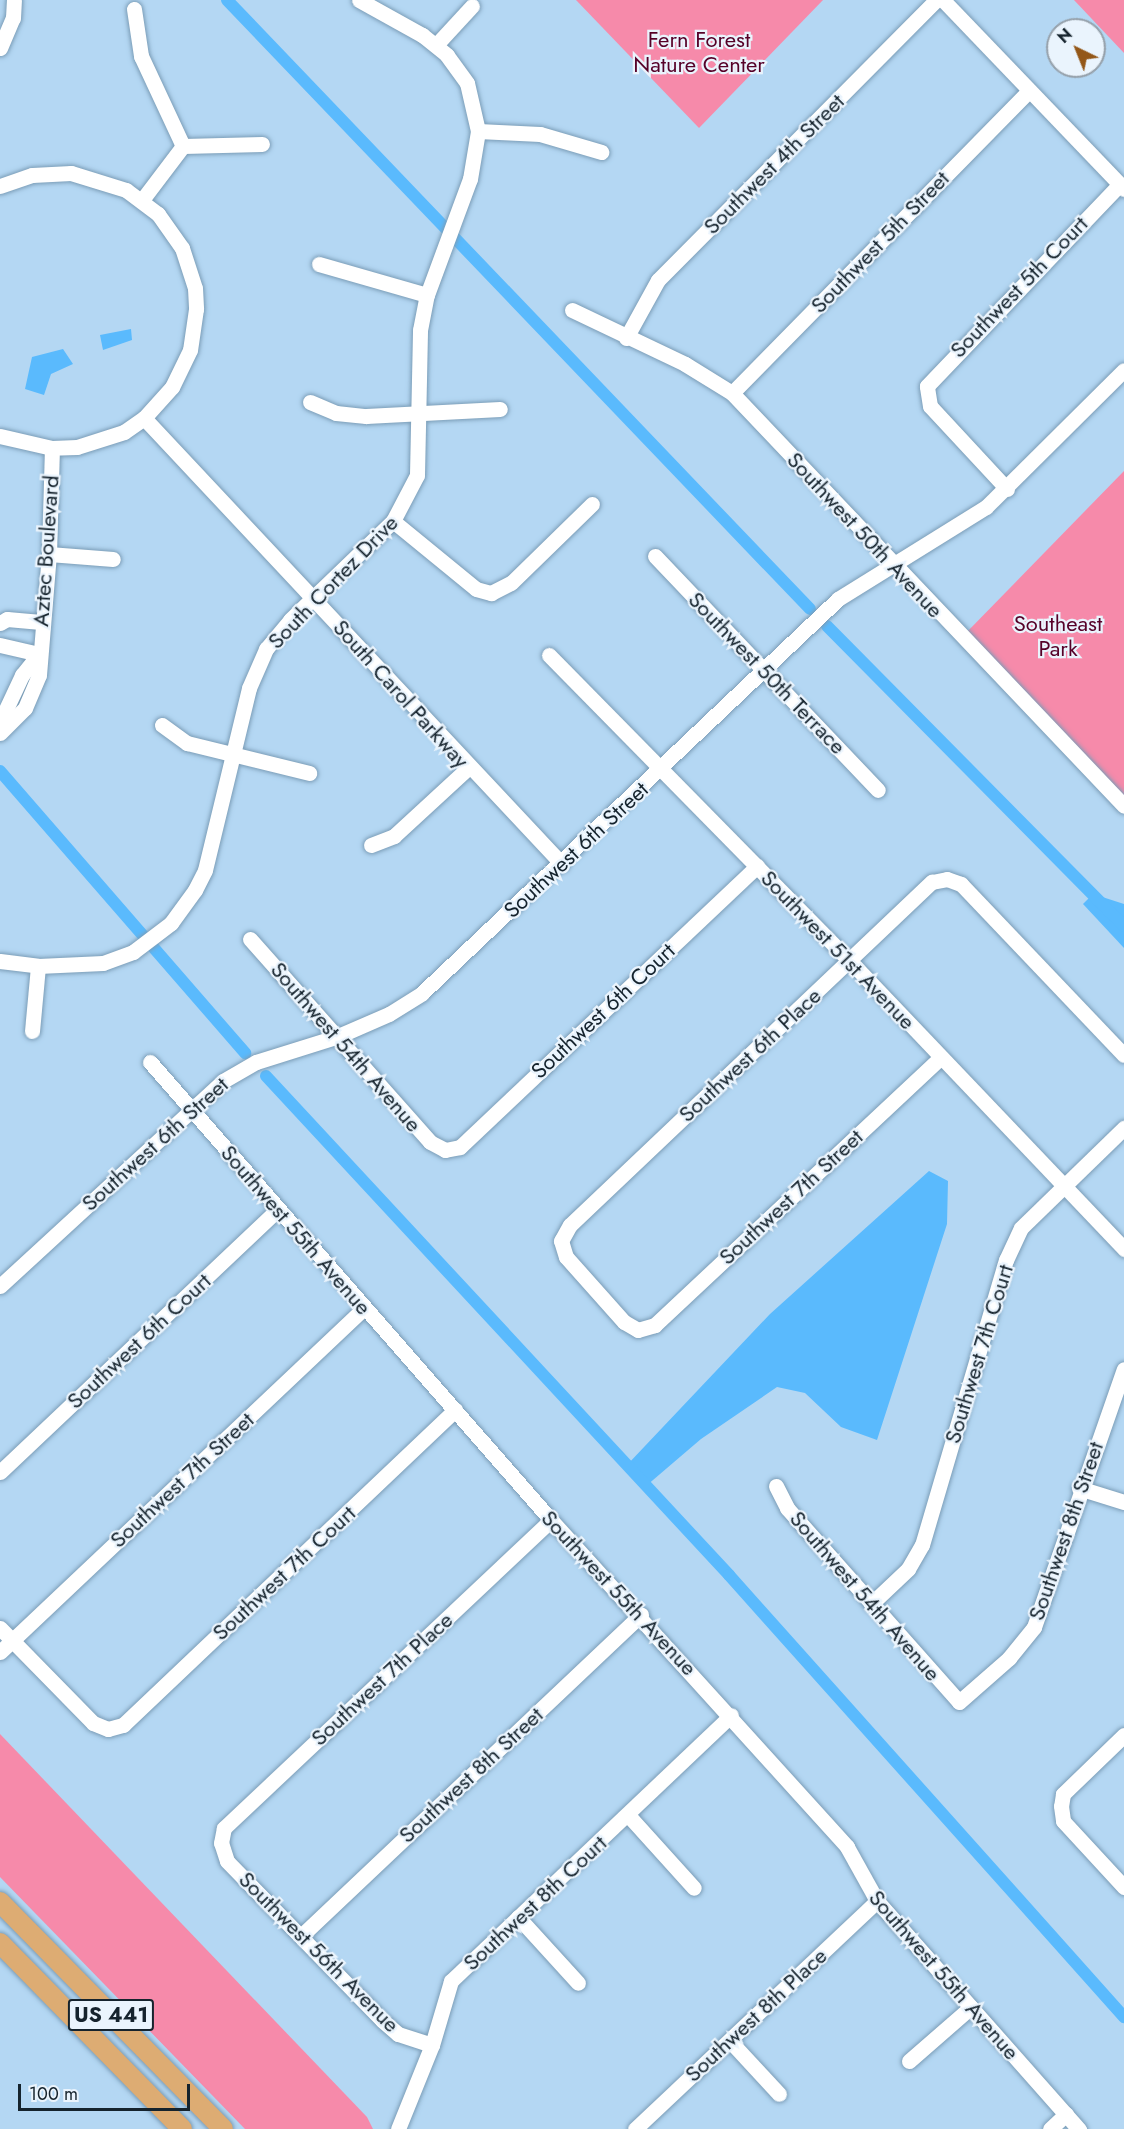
<!DOCTYPE html>
<style>
body{margin:0}
#map{position:relative;width:1124px;height:2129px;overflow:hidden;background:#b4d7f3;font-family:Jost,sans-serif}
div>[style]{position:absolute}
.green>*{inset:0;background:#f68aaa}
.water>*{inset:0;background:#5abafd}
.canal>*{height:12px;margin:-6px;padding:0 6px;transform-origin:6px;border-radius:6px;background:#5abafd}
.roads{filter:drop-shadow(0 0 2px #7b9db7) drop-shadow(0 0 2px #7b9db7)}
.minor>*{height:15px;margin:-7.5px;padding:0 7.5px;transform-origin:7.5px;border-radius:7.5px;background:#fff}
.major>*{height:20px;margin:-10px;padding:0 10px;transform-origin:10px;border-radius:10px;background:#ddac73}
span{translate:-50% -50%;white-space:nowrap;text-align:center;line-height:1.15;-webkit-text-stroke:4.5px #eaf4fd;paint-order:stroke}
.shield-label span{padding:2px 4px;background:#eaf4fd;border:2px solid;border-radius:4px;-webkit-text-stroke-width:0}
.shield-label{font-size:21px;color:#15232d;font-weight:700}
.park-label{font-size:22px;color:#560128}
.street-label{font-size:22px;color:#15232d}
.north{position:absolute;left:1046px;top:18px;width:60px;height:60px;box-sizing:border-box;background:#eaf4fd;border:2px solid #95a0aa;border-radius:50%;rotate:317deg;font-size:16px;font-weight:700;line-height:24px;text-align:center;color:#15232d}
.north::after{content:'';display:block;margin:auto;width:21px;height:27px;background:#935718;clip-path:polygon(50% 0,100% 100%,50% 72%,0 100%)}
.scale{position:absolute;left:18px;top:2084px;width:172px;height:27px;box-sizing:border-box;border:3px solid #15232d;border-top:0;padding-left:8px;font-size:18px;line-height:21px;white-space:nowrap;color:#15232d;-webkit-text-stroke:4px #eaf4fd;paint-order:stroke}
</style>
<div id="map">
<div class="green">
<div style="clip-path:polygon(576px 0,823px 0,699px 128px)"></div>
<div style="clip-path:polygon(1074px 0,1124px 0,1124px 53px)"></div>
<div style="clip-path:polygon(1124px 471px,1124px 801px,964px 635px)"></div>
<div style="clip-path:polygon(0 1734px,367px 2117px,373px 2129px,245px 2129px,0 1877px)"></div>
</div>
<div class="water">
<div style="clip-path:polygon(131px 329px,132px 340px,103px 350px,100px 335px)"></div>
<div style="clip-path:polygon(63px 349px,73px 364px,51px 374px,44px 395px,25px 389px,32px 357px)"></div>
<div style="clip-path:polygon(1093px 894px,1124px 904px,1124px 948px,1083px 904px)"></div>
<div style="clip-path:polygon(929px 1171px,948px 1181px,947px 1224px,877px 1440px,841px 1427px,805px 1393px,777px 1387px,701px 1439px,646px 1486px,627px 1465px,770px 1314px)"></div>
</div>
<div class="canal">
<div style="left:227px;top:0;width:843px;rotate:46.25deg"></div>
<div style="left:827px;top:626px;width:422px;rotate:45.3deg"></div>
<div style="left:0;top:771px;width:374px;rotate:49deg"></div>
<div style="left:266px;top:1076px;width:681px;rotate:47.14deg"></div>
<div style="left:729px;top:1575px;width:593px;rotate:48.21deg"></div>
</div>
<div class="roads">
<div class="minor">
<div style="left:943px;top:0;width:262px;rotate:46.2deg"></div>
<div style="left:134px;top:9px;width:48px;rotate:81.5deg"></div>
<div style="left:141px;top:56px;width:99px;rotate:65deg"></div>
<div style="left:436px;top:45px;width:53px;rotate:-47.3deg"></div>
<div style="left:0;top:48px;width:33px;rotate:-67deg"></div>
<div style="left:13px;top:18px;width:18px;rotate:-87deg"></div>
<div style="left:478px;top:131px;width:62px;rotate:2.8deg"></div>
<div style="left:540px;top:134px;width:64px;rotate:16.4deg"></div>
<div style="left:183px;top:146px;width:79px;rotate:-1.5deg"></div>
<div style="left:0;top:186px;width:34px;rotate:-19deg"></div>
<div style="left:32px;top:175px;width:39px;rotate:-3deg"></div>
<div style="left:71px;top:173px;width:58px;rotate:17.2deg"></div>
<div style="left:126px;top:190px;width:40px;rotate:37deg"></div>
<div style="left:158px;top:214px;width:42px;rotate:54.8deg"></div>
<div style="left:182px;top:248px;width:42px;rotate:72deg"></div>
<div style="left:195px;top:288px;width:21px;rotate:87deg"></div>
<div style="left:196px;top:309px;width:41px;rotate:98.3deg"></div>
<div style="left:190px;top:350px;width:41px;rotate:115.9deg"></div>
<div style="left:172px;top:387px;width:42px;rotate:132.1deg"></div>
<div style="left:144px;top:418px;width:24px;rotate:145deg"></div>
<div style="left:124px;top:432px;width:49px;rotate:162.3deg"></div>
<div style="left:77px;top:447px;width:25px;rotate:178deg"></div>
<div style="left:52px;top:448px;width:53px;rotate:-167deg"></div>
<div style="left:142px;top:200px;width:68px;rotate:-52.8deg"></div>
<div style="left:319px;top:264px;width:112px;rotate:16deg"></div>
<div style="left:572px;top:310px;width:125px;rotate:25.5deg"></div>
<div style="left:685px;top:364px;width:55px;rotate:31.7deg"></div>
<div style="left:732px;top:393px;width:569px;rotate:46.49deg"></div>
<div style="left:626px;top:338px;width:66px;rotate:-61.1deg"></div>
<div style="left:658px;top:280px;width:395px;rotate:-45.2deg"></div>
<div style="left:732px;top:393px;width:424px;rotate:-45.5deg"></div>
<div style="left:310px;top:402px;width:28px;rotate:23deg"></div>
<div style="left:336px;top:413px;width:30px;rotate:6deg"></div>
<div style="left:366px;top:416px;width:134px;rotate:-3deg"></div>
<div style="left:144px;top:418px;width:611px;rotate:46.86deg"></div>
<div style="left:1007px;top:489px;width:113px;rotate:-132.9deg"></div>
<div style="left:930px;top:406px;width:20px;rotate:-99deg"></div>
<div style="left:927px;top:386px;width:279px;rotate:-46.3deg"></div>
<div style="left:393px;top:521px;width:107px;rotate:39.3deg"></div>
<div style="left:476px;top:589px;width:16px;rotate:15deg"></div>
<div style="left:491px;top:593px;width:22px;rotate:-27deg"></div>
<div style="left:511px;top:583px;width:113px;rotate:-44.3deg"></div>
<div style="left:49px;top:554px;width:64px;rotate:4.5deg"></div>
<div style="left:655px;top:556px;width:323px;rotate:46.4deg"></div>
<div style="left:0;top:623px;width:8px;rotate:-30deg"></div>
<div style="left:7px;top:619px;width:34px;rotate:5deg"></div>
<div style="left:0;top:645px;width:40px;rotate:13deg"></div>
<div style="left:549px;top:655px;width:429px;rotate:45.5deg"></div>
<div style="left:850px;top:961px;width:398px;rotate:46.4deg"></div>
<div style="left:0;top:722px;width:52px;rotate:-64.9deg"></div>
<div style="left:22px;top:675px;width:27px;rotate:-51deg"></div>
<div style="left:162px;top:725px;width:31px;rotate:36deg"></div>
<div style="left:187px;top:743px;width:126px;rotate:13.8deg"></div>
<div style="left:0;top:733px;width:35px;rotate:-45deg"></div>
<div style="left:25px;top:708px;width:36px;rotate:-67deg"></div>
<div style="left:39px;top:675px;width:121px;rotate:-85.3deg"></div>
<div style="left:49px;top:554px;width:106px;rotate:-88.4deg"></div>
<div style="left:371px;top:845px;width:25px;rotate:-21deg"></div>
<div style="left:394px;top:836px;width:100px;rotate:-42.6deg"></div>
<div style="left:250px;top:939px;width:271px;rotate:48.4deg"></div>
<div style="left:430px;top:1142px;width:17px;rotate:28deg"></div>
<div style="left:445px;top:1150px;width:15px;rotate:-11deg"></div>
<div style="left:460px;top:1147px;width:409px;rotate:-43.4deg"></div>
<div style="left:0;top:961px;width:38px;rotate:7deg"></div>
<div style="left:38px;top:966px;width:65px;rotate:-2.6deg"></div>
<div style="left:103px;top:963px;width:32px;rotate:-20deg"></div>
<div style="left:133px;top:952px;width:48px;rotate:-37.3deg"></div>
<div style="left:171px;top:923px;width:41px;rotate:-54deg"></div>
<div style="left:195px;top:890px;width:22px;rotate:-63deg"></div>
<div style="left:205px;top:870px;width:187px;rotate:-76.4deg"></div>
<div style="left:249px;top:688px;width:43px;rotate:-66.4deg"></div>
<div style="left:266px;top:649px;width:38px;rotate:-50deg"></div>
<div style="left:290px;top:620px;width:143px;rotate:-43.9deg"></div>
<div style="left:393px;top:521px;width:52px;rotate:-62.4deg"></div>
<div style="left:417px;top:475px;width:145px;rotate:-88.8deg"></div>
<div style="left:420px;top:330px;width:36px;rotate:-79deg"></div>
<div style="left:427px;top:295px;width:124px;rotate:-69.7deg"></div>
<div style="left:470px;top:179px;width:49px;rotate:-80.5deg"></div>
<div style="left:478px;top:131px;width:49px;rotate:-102.9deg"></div>
<div style="left:467px;top:83px;width:34px;rotate:-126deg"></div>
<div style="left:447px;top:55px;width:32px;rotate:-141deg"></div>
<div style="left:422px;top:35px;width:72px;rotate:-150.9deg"></div>
<div style="left:32px;top:1031px;width:65px;rotate:-84.7deg"></div>
<div style="left:940px;top:1058px;width:391px;rotate:136.9deg"></div>
<div style="left:655px;top:1325px;width:18px;rotate:164deg"></div>
<div style="left:638px;top:1330px;width:16px;rotate:-150deg"></div>
<div style="left:624px;top:1322px;width:87px;rotate:-131.7deg"></div>
<div style="left:566px;top:1257px;width:17px;rotate:-107deg"></div>
<div style="left:561px;top:1241px;width:18px;rotate:-61deg"></div>
<div style="left:570px;top:1225px;width:499px;rotate:-43.5deg"></div>
<div style="left:932px;top:882px;width:15px;rotate:-11deg"></div>
<div style="left:947px;top:879px;width:15px;rotate:20deg"></div>
<div style="left:961px;top:884px;width:236px;rotate:46.4deg"></div>
<div style="left:150px;top:1062px;width:609px;rotate:48.8deg"></div>
<div style="left:551px;top:1520px;width:441px;rotate:47.8deg"></div>
<div style="left:847px;top:1847px;width:62px;rotate:60.9deg"></div>
<div style="left:877px;top:1901px;width:305px;rotate:48.5deg"></div>
<div style="left:0;top:1286px;width:303px;rotate:-42.6deg"></div>
<div style="left:223px;top:1081px;width:38px;rotate:-30deg"></div>
<div style="left:256px;top:1062px;width:84px;rotate:-17.4deg"></div>
<div style="left:336px;top:1037px;width:58px;rotate:-23.5deg"></div>
<div style="left:389px;top:1014px;width:39px;rotate:-32deg"></div>
<div style="left:422px;top:993px;width:573px;rotate:-43.44deg"></div>
<div style="left:838px;top:599px;width:174px;rotate:-31.9deg"></div>
<div style="left:986px;top:507px;width:194px;rotate:-44.8deg"></div>
<div style="left:0;top:1472px;width:381px;rotate:-43.4deg"></div>
<div style="left:776px;top:1486px;width:25px;rotate:63deg"></div>
<div style="left:787px;top:1508px;width:259px;rotate:48.4deg"></div>
<div style="left:959px;top:1702px;width:67px;rotate:-41.3deg"></div>
<div style="left:1009px;top:1658px;width:40px;rotate:-51deg"></div>
<div style="left:1034px;top:1627px;width:273px;rotate:-70.8deg"></div>
<div style="left:1079px;top:1488px;width:47px;rotate:17.3deg"></div>
<div style="left:871px;top:1604px;width:51px;rotate:-43.4deg"></div>
<div style="left:908px;top:1569px;width:28px;rotate:-60deg"></div>
<div style="left:922px;top:1545px;width:297px;rotate:-73.6deg"></div>
<div style="left:1006px;top:1260px;width:35px;rotate:-65deg"></div>
<div style="left:1021px;top:1228px;width:144px;rotate:-44.2deg"></div>
<div style="left:0;top:1628px;width:133px;rotate:45.6deg"></div>
<div style="left:93px;top:1723px;width:16px;rotate:22deg"></div>
<div style="left:108px;top:1729px;width:16px;rotate:-15deg"></div>
<div style="left:123px;top:1725px;width:458px;rotate:-43.5deg"></div>
<div style="left:0;top:1652px;width:501px;rotate:-43.38deg"></div>
<div style="left:1124px;top:1735px;width:85px;rotate:136deg"></div>
<div style="left:1063px;top:1794px;width:12px;rotate:99deg"></div>
<div style="left:1061px;top:1806px;width:15px;rotate:82deg"></div>
<div style="left:1063px;top:1821px;width:90px;rotate:47.3deg"></div>
<div style="left:628px;top:1815px;width:98px;rotate:47.9deg"></div>
<div style="left:518px;top:1917px;width:89px;rotate:47.7deg"></div>
<div style="left:301px;top:1936px;width:468px;rotate:-43.4deg"></div>
<div style="left:730px;top:2041px;width:72px;rotate:47.2deg"></div>
<div style="left:432px;top:2045px;width:36px;rotate:-162deg"></div>
<div style="left:398px;top:2034px;width:21px;rotate:-139deg"></div>
<div style="left:382px;top:2020px;width:222px;rotate:-134.3deg"></div>
<div style="left:227px;top:1861px;width:19px;rotate:-108deg"></div>
<div style="left:221px;top:1843px;width:15px;rotate:-79deg"></div>
<div style="left:224px;top:1828px;width:449px;rotate:-43.3deg"></div>
<div style="left:909px;top:2061px;width:82px;rotate:-41.1deg"></div>
<div style="left:398px;top:2129px;width:91px;rotate:-68deg"></div>
<div style="left:432px;top:2045px;width:67px;rotate:-73.5deg"></div>
<div style="left:451px;top:1981px;width:386px;rotate:-43.5deg"></div>
<div style="left:635px;top:2129px;width:332px;rotate:-43.3deg"></div>
<div style="left:1050px;top:2129px;width:22px;rotate:-43deg"></div>
</div>
<div class="major">
<div style="left:0;top:1902px;width:318px;rotate:45.5deg"></div>
<div style="left:0;top:1943px;width:260px;rotate:45.6deg"></div>
</div>
</div>
<div class="shield-label">
<span style="left:111px;top:2015px">US 441</span>
</div>
<div class="park-label">
<span style="left:699px;top:52px">Fern Forest<br>Nature Center</span>
<span style="left:1058px;top:636px">Southeast<br>Park</span>
</div>
<div class="street-label">
<span style="left:774px;top:164px;rotate:-45deg">Southwest 4th Street</span>
<span style="left:880px;top:242px;rotate:-46deg">Southwest 5th Street</span>
<span style="left:1019px;top:287px;rotate:-46deg">Southwest 5th Court</span>
<span style="left:865px;top:535px;rotate:47deg">Southwest 50th Avenue</span>
<span style="left:46px;top:551px;rotate:-86deg">Aztec Boulevard</span>
<span style="left:333px;top:582px;rotate:-46deg">South Cortez Drive</span>
<span style="left:767px;top:673px;rotate:46deg">Southwest 50th Terrace</span>
<span style="left:401px;top:694px;rotate:48deg">South Carol Parkway</span>
<span style="left:576px;top:850px;rotate:-43deg">Southwest 6th Street</span>
<span style="left:838px;top:950px;rotate:46deg">Southwest 51st Avenue</span>
<span style="left:603px;top:1011px;rotate:-43deg">Southwest 6th Court</span>
<span style="left:346px;top:1047px;rotate:49deg">Southwest 54th Avenue</span>
<span style="left:750px;top:1055px;rotate:-43deg">Southwest 6th Place</span>
<span style="left:155px;top:1144px;rotate:-42deg">Southwest 6th Street</span>
<span style="left:791px;top:1197px;rotate:-43deg">Southwest 7th Street</span>
<span style="left:296px;top:1230px;rotate:49deg">Southwest 55th Avenue</span>
<span style="left:139px;top:1341px;rotate:-43deg">Southwest 6th Court</span>
<span style="left:979px;top:1354px;rotate:-73deg">Southwest 7th Court</span>
<span style="left:182px;top:1480px;rotate:-43deg">Southwest 7th Street</span>
<span style="left:1066px;top:1531px;rotate:-71deg">Southwest 8th Street</span>
<span style="left:284px;top:1573px;rotate:-43deg">Southwest 7th Court</span>
<span style="left:619px;top:1593px;rotate:47deg">Southwest 55th Avenue</span>
<span style="left:865px;top:1596px;rotate:49deg">Southwest 54th Avenue</span>
<span style="left:382px;top:1679px;rotate:-43deg">Southwest 7th Place</span>
<span style="left:471px;top:1775px;rotate:-43deg">Southwest 8th Street</span>
<span style="left:535px;top:1903px;rotate:-43deg">Southwest 8th Court</span>
<span style="left:319px;top:1952px;rotate:45deg">Southwest 56th Avenue</span>
<span style="left:944px;top:1975px;rotate:49deg">Southwest 55th Avenue</span>
<span style="left:756px;top:2015px;rotate:-43deg">Southwest 8th Place</span>
</div>
<div class="north">N</div>
<div class="scale">100 m</div>
</div>
